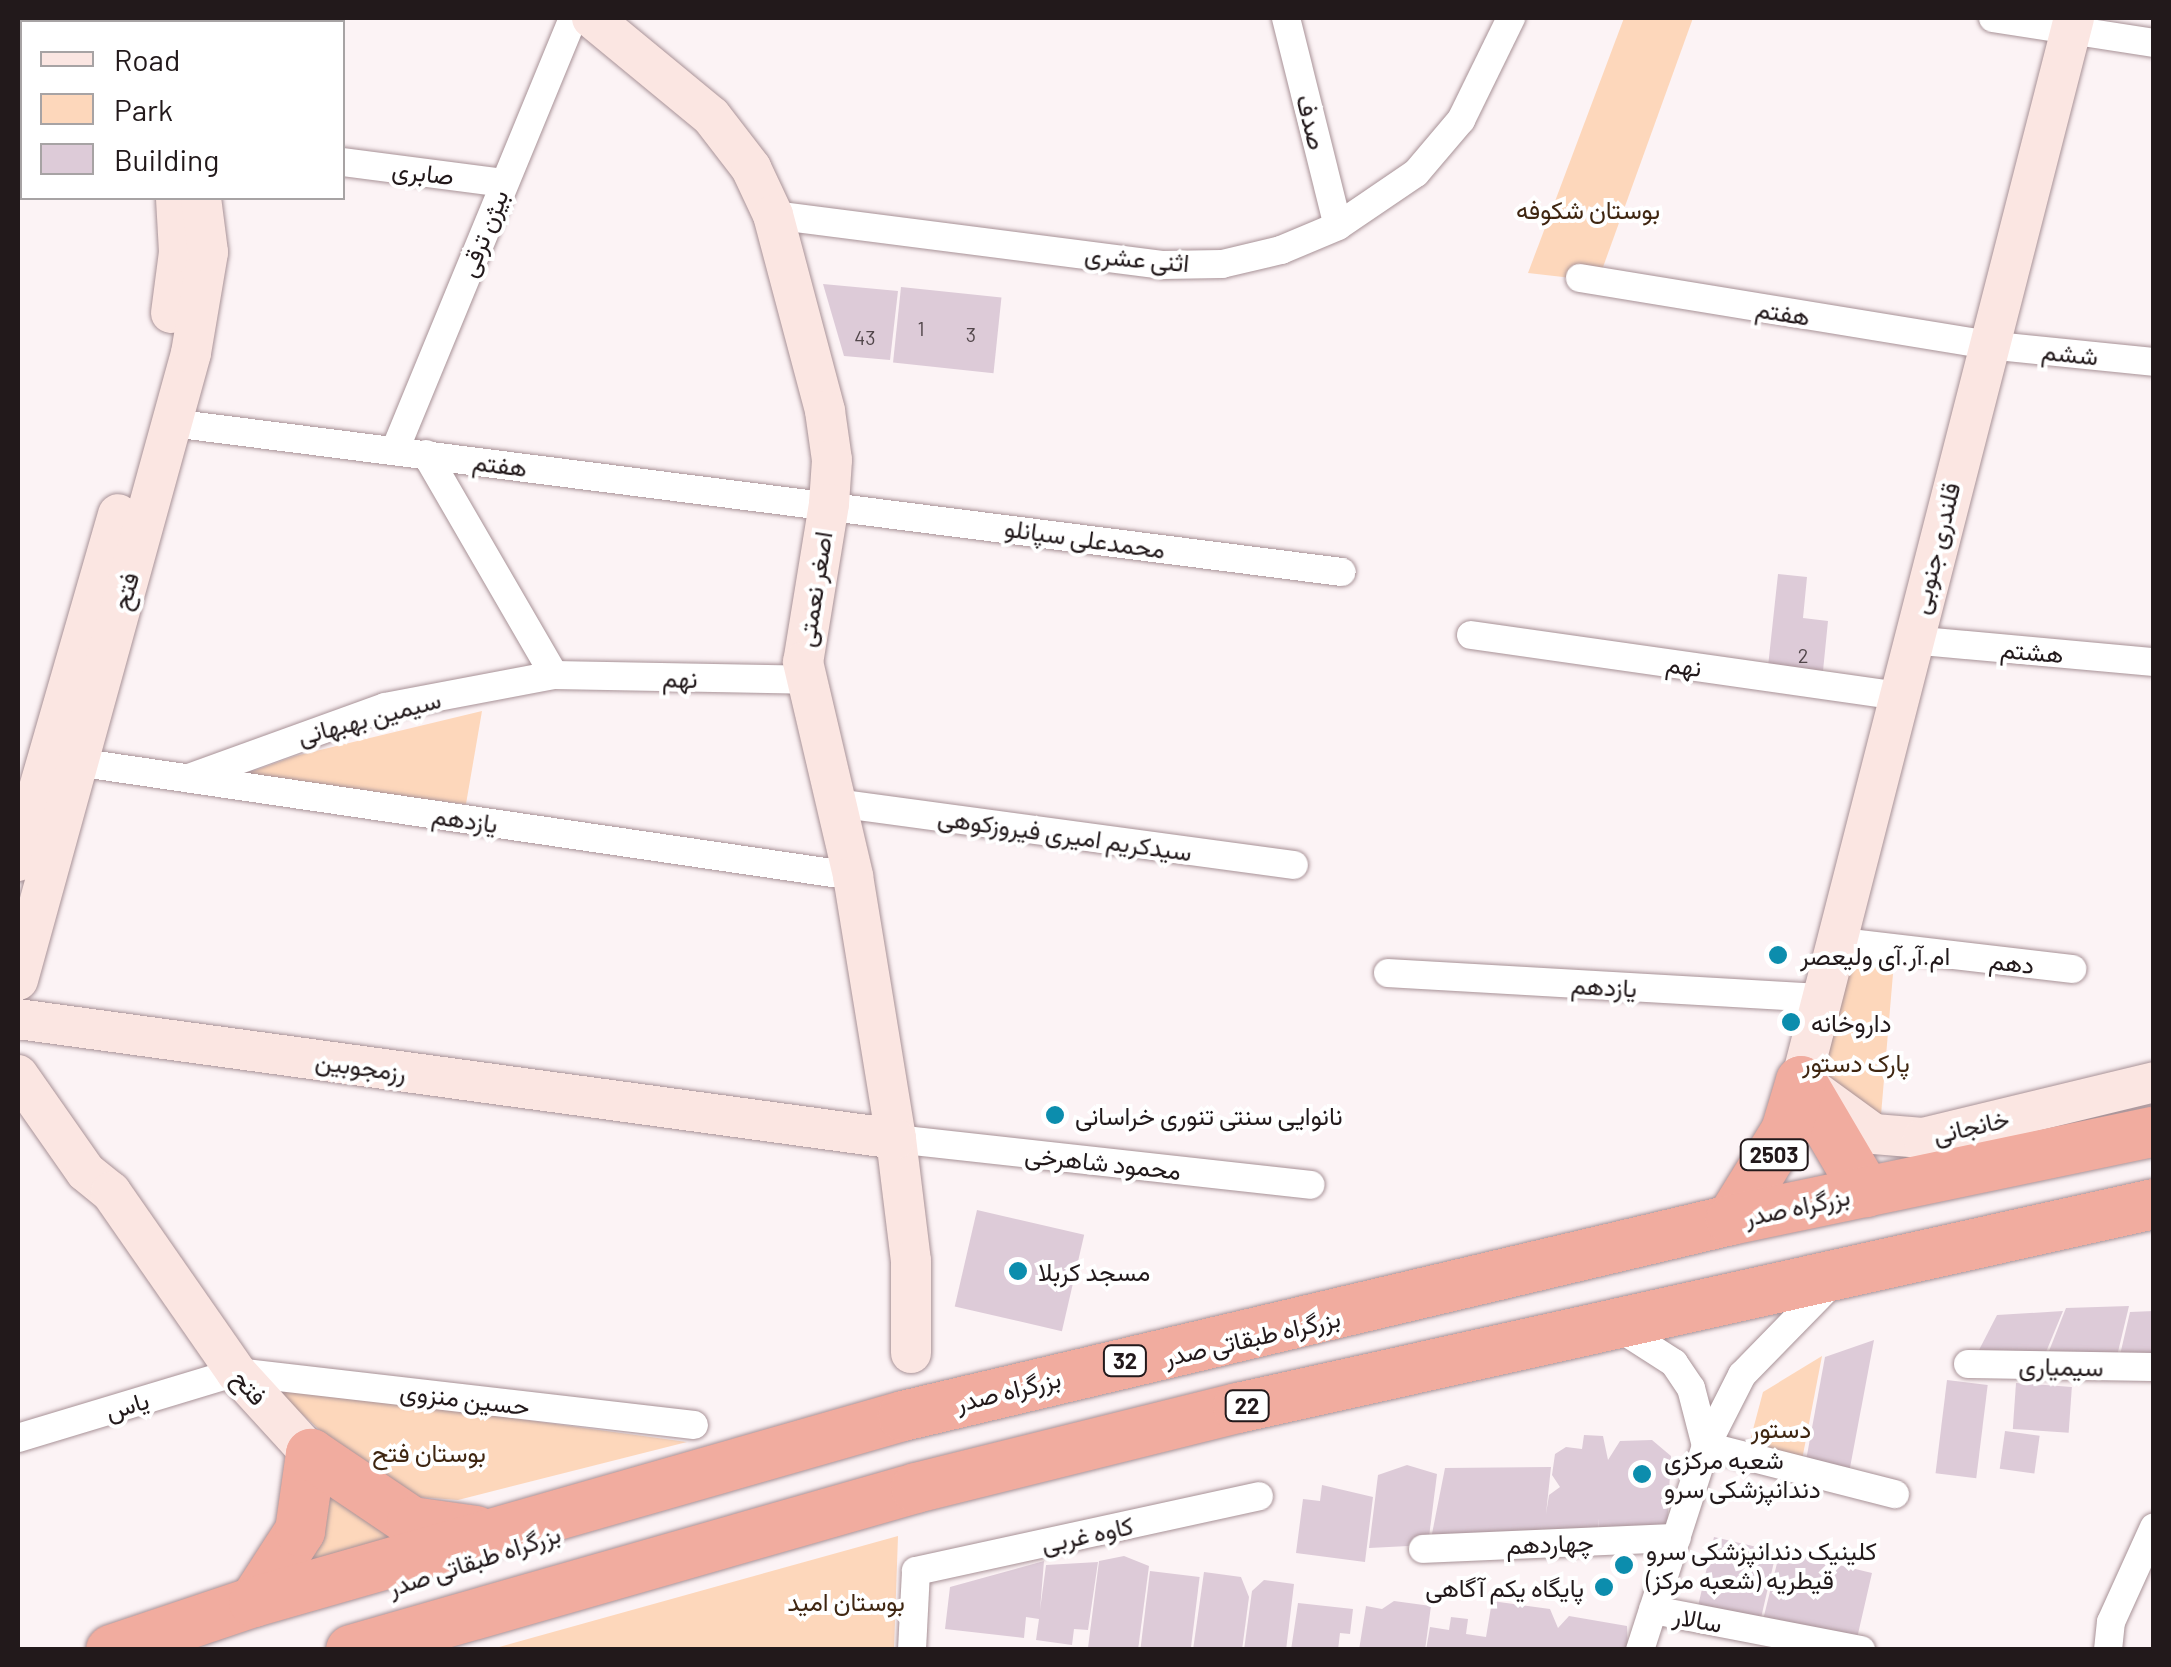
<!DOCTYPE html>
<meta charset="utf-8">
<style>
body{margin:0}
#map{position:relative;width:2171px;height:1667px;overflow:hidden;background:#fcf3f5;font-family:Barlow,Vazirmatn,sans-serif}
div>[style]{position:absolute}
.green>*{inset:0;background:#fdd7bb}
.building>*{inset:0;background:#ddcbd8;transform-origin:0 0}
.roads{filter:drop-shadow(0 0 2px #a89297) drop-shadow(0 0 2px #a89297)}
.street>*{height:28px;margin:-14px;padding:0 14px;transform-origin:14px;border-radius:14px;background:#fff}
.secondary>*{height:40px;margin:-20px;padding:0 20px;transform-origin:20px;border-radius:20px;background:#fbe6e2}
.highway>*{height:50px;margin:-25px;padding:0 25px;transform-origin:25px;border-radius:25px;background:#f1ac9f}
.dots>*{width:28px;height:28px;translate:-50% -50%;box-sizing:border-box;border:5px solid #fff;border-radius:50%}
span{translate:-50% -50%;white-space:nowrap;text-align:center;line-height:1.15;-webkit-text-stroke:8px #fff;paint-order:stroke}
.number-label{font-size:20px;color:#51464a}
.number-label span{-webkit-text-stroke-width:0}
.shield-label span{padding:2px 8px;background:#fff;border:2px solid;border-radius:8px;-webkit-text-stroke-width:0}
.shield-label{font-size:22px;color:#22191b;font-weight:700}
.street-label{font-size:25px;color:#22191b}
.park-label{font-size:25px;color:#3f2611}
.poi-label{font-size:25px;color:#22191b}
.left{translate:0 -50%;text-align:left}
.right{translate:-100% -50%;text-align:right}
.frame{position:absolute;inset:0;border:20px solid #22191b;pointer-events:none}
.legend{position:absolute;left:20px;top:20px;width:325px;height:180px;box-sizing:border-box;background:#fff;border:2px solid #a7a3a4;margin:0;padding:12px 18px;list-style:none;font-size:30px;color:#22191b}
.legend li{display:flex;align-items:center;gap:20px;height:50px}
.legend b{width:50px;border:2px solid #a7a3a4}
</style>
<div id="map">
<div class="green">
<div style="clip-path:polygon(1624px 18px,1693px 18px,1598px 281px,1528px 273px)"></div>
<div style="clip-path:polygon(482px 711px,466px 804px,237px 777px,295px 756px)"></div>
<div style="clip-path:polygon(1848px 953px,1894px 962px,1881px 1115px,1822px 1076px)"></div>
<div style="clip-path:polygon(1822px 1356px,1801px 1465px,1747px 1452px,1763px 1392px)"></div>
<div style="clip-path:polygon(270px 1385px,687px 1442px,458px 1500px,405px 1496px,367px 1473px)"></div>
<div style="clip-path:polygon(320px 1473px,412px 1541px,283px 1594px)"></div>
<div style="clip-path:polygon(898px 1536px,894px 1649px,492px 1649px)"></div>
</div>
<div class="building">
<div style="clip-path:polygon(823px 284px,898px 291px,890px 360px,844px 356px)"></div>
<div style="left:901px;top:287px;width:101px;height:76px;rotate:6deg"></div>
<div style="clip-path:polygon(1778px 574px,1807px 577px,1803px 618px,1828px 621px,1822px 681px,1767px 676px)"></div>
<div style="left:977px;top:1210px;width:110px;height:99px;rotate:13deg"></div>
<div style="clip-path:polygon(2129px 1306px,2117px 1356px,2049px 1351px,2066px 1308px)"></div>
<div style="clip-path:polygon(2063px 1311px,2046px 1352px,1979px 1350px,1997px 1315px)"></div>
<div style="clip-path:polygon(2154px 1311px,2154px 1355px,2120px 1355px,2130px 1312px)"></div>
<div style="clip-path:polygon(1874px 1340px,1849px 1473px,1805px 1466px,1825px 1357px)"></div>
<div style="left:1947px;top:1380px;width:41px;height:94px;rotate:7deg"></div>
<div style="left:2016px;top:1383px;width:56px;height:46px;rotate:4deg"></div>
<div style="left:2005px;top:1431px;width:35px;height:38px;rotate:8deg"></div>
<div style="clip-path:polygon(1584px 1435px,1603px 1436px,1608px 1460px,1620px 1441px,1652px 1440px,1671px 1456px,1667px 1530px,1598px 1533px,1599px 1519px,1597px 1534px,1430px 1544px,1445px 1468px,1551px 1467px,1546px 1514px,1549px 1495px,1560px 1487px,1552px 1475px,1555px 1454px,1566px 1447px,1582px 1449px)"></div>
<div style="clip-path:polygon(1407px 1465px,1437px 1474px,1428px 1545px,1369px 1548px,1378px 1475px)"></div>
<div style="clip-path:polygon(1322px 1485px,1373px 1497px,1365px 1562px,1296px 1553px,1303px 1499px,1320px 1501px)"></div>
<div style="left:1714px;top:1537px;width:64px;height:76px;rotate:13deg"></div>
<div style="clip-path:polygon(1780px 1551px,1872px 1573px,1855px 1647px,1819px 1629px,1762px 1624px)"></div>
<div style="clip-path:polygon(1124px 1556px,1149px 1566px,1138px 1650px,1088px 1648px,1099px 1561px)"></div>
<div style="clip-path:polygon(1044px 1561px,1040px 1610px,1046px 1565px,1098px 1562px,1088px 1630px,1074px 1629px,1072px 1645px,1036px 1640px,1039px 1619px,1026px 1617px,1024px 1638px,945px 1629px,950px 1587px)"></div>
<div style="left:1150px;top:1571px;width:50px;height:80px;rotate:7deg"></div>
<div style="clip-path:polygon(1204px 1572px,1241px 1577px,1249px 1597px,1242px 1650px,1193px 1650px)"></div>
<div style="clip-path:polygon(1264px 1580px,1294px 1584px,1286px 1650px,1244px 1650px,1252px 1591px)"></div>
<div style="clip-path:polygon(1394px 1601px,1431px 1606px,1425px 1650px,1359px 1650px,1366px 1606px,1382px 1609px)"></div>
<div style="clip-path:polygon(1492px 1601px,1550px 1609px,1558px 1628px,1569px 1616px,1627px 1626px,1628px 1650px,1426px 1650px,1430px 1627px,1449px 1630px,1451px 1617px,1468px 1619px,1466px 1634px,1486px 1637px)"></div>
<div style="clip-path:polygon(1298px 1603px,1353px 1609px,1350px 1634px,1340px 1633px,1338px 1650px,1291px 1650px)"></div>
</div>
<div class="roads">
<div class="street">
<div style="left:1286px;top:18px;width:214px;rotate:76deg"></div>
<div style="left:1993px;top:18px;width:163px;rotate:8.8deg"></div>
<div style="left:18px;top:41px;width:4px"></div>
<div style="left:342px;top:162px;width:162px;rotate:7.4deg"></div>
<div style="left:773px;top:215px;width:392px;rotate:7.3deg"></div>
<div style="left:1162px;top:265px;width:60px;rotate:-1deg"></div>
<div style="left:1222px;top:264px;width:61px;rotate:-13.3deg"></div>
<div style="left:1281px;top:250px;width:62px;rotate:-22.8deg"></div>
<div style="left:1338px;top:226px;width:94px;rotate:-34.2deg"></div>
<div style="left:1416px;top:173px;width:70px;rotate:-49.7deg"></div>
<div style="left:1461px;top:120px;width:114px;rotate:-63.9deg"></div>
<div style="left:1580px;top:278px;width:412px;rotate:9.3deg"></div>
<div style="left:1987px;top:345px;width:168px;rotate:5.8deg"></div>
<div style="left:172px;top:423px;width:1179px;rotate:7.26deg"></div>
<div style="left:395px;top:450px;width:467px;rotate:-67.6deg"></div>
<div style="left:426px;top:454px;width:255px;rotate:59.9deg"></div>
<div style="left:1471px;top:635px;width:430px;rotate:8.1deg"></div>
<div style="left:1911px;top:640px;width:244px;rotate:5.2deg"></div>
<div style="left:76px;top:762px;width:785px;rotate:8.35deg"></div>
<div style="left:189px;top:778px;width:208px;rotate:-19.9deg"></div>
<div style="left:385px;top:707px;width:172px;rotate:-10.7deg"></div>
<div style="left:554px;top:675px;width:253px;rotate:1.1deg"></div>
<div style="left:836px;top:803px;width:462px;rotate:7.7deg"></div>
<div style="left:1834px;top:941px;width:240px;rotate:6.7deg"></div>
<div style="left:1388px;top:973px;width:432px;rotate:3.3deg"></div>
<div style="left:896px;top:1139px;width:417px;rotate:6.3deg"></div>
<div style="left:1632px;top:1336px;width:50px;rotate:32.7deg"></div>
<div style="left:1674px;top:1363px;width:30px;rotate:56deg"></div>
<div style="left:1691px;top:1388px;width:60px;rotate:75.5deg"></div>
<div style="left:1968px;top:1364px;width:186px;rotate:0.9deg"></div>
<div style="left:18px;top:1438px;width:228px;rotate:-16.8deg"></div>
<div style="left:236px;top:1372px;width:461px;rotate:6.6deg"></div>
<div style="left:1706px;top:1446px;width:195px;rotate:14.3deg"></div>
<div style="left:1423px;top:1549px;width:254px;rotate:-2.5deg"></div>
<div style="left:1653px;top:1610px;width:212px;rotate:10.9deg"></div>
<div style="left:912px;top:1650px;width:79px;rotate:-87.1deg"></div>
<div style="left:916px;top:1571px;width:351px;rotate:-12.3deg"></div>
<div style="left:1640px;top:1650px;width:214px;rotate:-72.1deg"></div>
<div style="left:1706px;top:1446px;width:80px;rotate:-63.1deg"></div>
<div style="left:1742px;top:1375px;width:120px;rotate:-45.7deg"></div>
<div style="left:2108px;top:1650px;width:28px;rotate:-84deg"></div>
<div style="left:2111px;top:1622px;width:104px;rotate:-65.6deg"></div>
</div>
<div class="secondary">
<div style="left:109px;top:18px;width:4px;rotate:90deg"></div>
<div style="left:592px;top:18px;width:154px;rotate:39.5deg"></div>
<div style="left:711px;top:116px;width:66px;rotate:52.4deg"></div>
<div style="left:751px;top:168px;width:52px;rotate:64.9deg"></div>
<div style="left:773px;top:215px;width:203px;rotate:75.1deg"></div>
<div style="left:825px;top:411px;width:49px;rotate:81.9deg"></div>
<div style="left:832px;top:460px;width:44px;rotate:93.9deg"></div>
<div style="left:829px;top:504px;width:160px;rotate:99.3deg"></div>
<div style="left:803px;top:662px;width:220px;rotate:76.8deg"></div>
<div style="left:853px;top:876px;width:266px;rotate:80.7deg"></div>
<div style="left:896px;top:1139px;width:123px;rotate:83deg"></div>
<div style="left:911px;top:1261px;width:92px;rotate:90deg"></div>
<div style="left:2074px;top:18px;width:1097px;rotate:104.4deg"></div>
<div style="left:1801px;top:1081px;width:90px;rotate:36deg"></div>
<div style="left:1874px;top:1134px;width:49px;rotate:4.7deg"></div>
<div style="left:1923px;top:1138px;width:238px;rotate:-13.6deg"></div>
<div style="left:171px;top:313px;width:62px;rotate:-82.5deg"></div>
<div style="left:179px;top:252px;width:54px;rotate:-93.2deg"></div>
<div style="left:18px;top:861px;width:361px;rotate:-73.9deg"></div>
<div style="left:18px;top:980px;width:650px;rotate:-74.57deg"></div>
<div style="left:191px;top:353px;width:102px;rotate:-80.4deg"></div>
<div style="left:208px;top:252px;width:54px;rotate:-97.4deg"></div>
<div style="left:18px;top:1019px;width:886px;rotate:7.78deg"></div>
<div style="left:18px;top:1075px;width:118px;rotate:55deg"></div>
<div style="left:86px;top:1172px;width:32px;rotate:39deg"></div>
<div style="left:111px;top:1192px;width:219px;rotate:55.2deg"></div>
<div style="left:236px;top:1372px;width:111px;rotate:47.6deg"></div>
</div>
<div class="highway">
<div style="left:1801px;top:1081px;width:129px;rotate:59.6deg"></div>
<div style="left:1731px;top:1220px;width:105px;rotate:-58.3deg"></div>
<div style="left:1786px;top:1131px;width:52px;rotate:-73.3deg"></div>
<div style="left:254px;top:1602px;width:85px;rotate:-57.1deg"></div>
<div style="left:300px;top:1531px;width:78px;rotate:-81.9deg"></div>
<div style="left:311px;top:1454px;width:122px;rotate:34deg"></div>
<div style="left:412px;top:1522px;width:65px;rotate:8deg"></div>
<div style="left:111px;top:1650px;width:151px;rotate:-18.6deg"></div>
<div style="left:254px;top:1602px;width:675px;rotate:-15.99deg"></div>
<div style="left:903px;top:1416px;width:851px;rotate:-13.32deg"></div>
<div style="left:1731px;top:1220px;width:432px;rotate:-11.8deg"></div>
<div style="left:351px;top:1650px;width:588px;rotate:-16deg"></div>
<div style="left:916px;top:1488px;width:332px;rotate:-14deg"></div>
<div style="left:1238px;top:1408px;width:938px;rotate:-12.56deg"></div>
</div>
</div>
<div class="dots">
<div style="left:1778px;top:955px;background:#0c8dad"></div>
<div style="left:1791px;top:1022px;background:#0c8dad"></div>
<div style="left:1055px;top:1115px;background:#0c8dad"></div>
<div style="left:1018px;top:1271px;background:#0c8dad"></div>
<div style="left:1642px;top:1474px;background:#0c8dad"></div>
<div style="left:1624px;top:1565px;background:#0c8dad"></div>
<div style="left:1604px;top:1587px;background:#0c8dad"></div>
</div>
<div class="number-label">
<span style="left:921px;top:328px">1</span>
<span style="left:971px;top:334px">3</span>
<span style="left:865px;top:337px">43</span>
<span style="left:1803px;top:655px">2</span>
</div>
<div class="shield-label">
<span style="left:1774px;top:1155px">2503</span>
<span style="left:1125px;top:1361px">32</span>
<span style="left:1247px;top:1406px">22</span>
</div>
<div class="street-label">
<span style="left:1312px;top:122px;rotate:76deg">صدف</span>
<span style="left:423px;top:172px;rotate:7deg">صابری</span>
<span style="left:483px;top:233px;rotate:-68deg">بیژن ترقی</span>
<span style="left:1137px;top:258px;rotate:5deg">اثنی عشری</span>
<span style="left:1783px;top:312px;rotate:9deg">هفتم</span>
<span style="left:2070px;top:353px;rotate:6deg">ششم</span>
<span style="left:500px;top:464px;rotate:7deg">هفتم</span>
<span style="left:1085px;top:538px;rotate:8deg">محمدعلی سپانلو</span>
<span style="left:1935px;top:548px;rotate:-76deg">قلندری جنوبی</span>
<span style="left:814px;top:589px;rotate:-81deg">اصغر نعمتی</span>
<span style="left:125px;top:591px;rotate:-74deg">فتح</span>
<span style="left:2032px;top:651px;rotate:5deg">هشتم</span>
<span style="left:1684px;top:665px;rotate:8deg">نهم</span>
<span style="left:680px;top:678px;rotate:1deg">نهم</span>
<span style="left:369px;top:717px;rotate:-15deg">سیمین بهبهانی</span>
<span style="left:465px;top:819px;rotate:8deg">یازدهم</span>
<span style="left:1065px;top:834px;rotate:8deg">سیدکریم امیری فیروزکوهی</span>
<span style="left:2012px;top:962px;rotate:7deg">دهم</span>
<span style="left:1604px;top:986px;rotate:3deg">یازدهم</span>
<span style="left:361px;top:1066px;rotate:8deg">رزمجوبین</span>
<span style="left:1971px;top:1126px;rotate:-13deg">خانجانی</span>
<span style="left:1103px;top:1162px;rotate:6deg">محمود شاهرخی</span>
<span style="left:1797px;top:1206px;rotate:-12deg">بزرگراه صدر</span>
<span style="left:1252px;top:1337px;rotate:-13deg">بزرگراه طبقاتی صدر</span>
<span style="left:2061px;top:1366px;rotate:1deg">سیمیاری</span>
<span style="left:250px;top:1387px;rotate:49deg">فتح</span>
<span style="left:1008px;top:1390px;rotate:-14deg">بزرگراه صدر</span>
<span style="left:465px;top:1398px;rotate:7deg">حسین منزوی</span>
<span style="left:127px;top:1405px;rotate:-17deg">یاس</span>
<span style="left:1087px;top:1534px;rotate:-12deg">کاوه غربی</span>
<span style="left:1550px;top:1543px;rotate:-2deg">چهاردهم</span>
<span style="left:474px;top:1560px;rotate:-18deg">بزرگراه طبقاتی صدر</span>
<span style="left:1698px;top:1619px;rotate:11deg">سالار</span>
</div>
<div class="park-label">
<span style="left:1588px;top:209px">بوستان شکوفه</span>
<span style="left:1856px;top:1062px">پارک دستور</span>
<span style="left:1781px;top:1428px">دستور</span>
<span style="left:429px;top:1452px">بوستان فتح</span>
<span style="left:846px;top:1601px">بوستان امید</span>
</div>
<div class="poi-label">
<span class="left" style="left:1800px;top:955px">ام.آر.آی ولیعصر</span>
<span class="left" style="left:1811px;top:1022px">داروخانه</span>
<span class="left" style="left:1075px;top:1115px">نانوایی سنتی تنوری خراسانی</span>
<span class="left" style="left:1038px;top:1271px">مسجد کربلا</span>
<span class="left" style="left:1664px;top:1474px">شعبه مرکزی<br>دندانپزشکی سرو</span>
<span class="left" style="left:1646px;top:1565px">کلینیک دندانپزشکی سرو<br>قیطریه (شعبه مرکز)</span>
<span class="right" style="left:1584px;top:1587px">پایگاه یکم آگاهی</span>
</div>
<div class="frame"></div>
<ul class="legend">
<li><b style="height:12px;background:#fbe6e2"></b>Road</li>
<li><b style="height:28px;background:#fdd7bb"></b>Park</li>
<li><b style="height:28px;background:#ddcbd8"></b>Building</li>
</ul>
</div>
